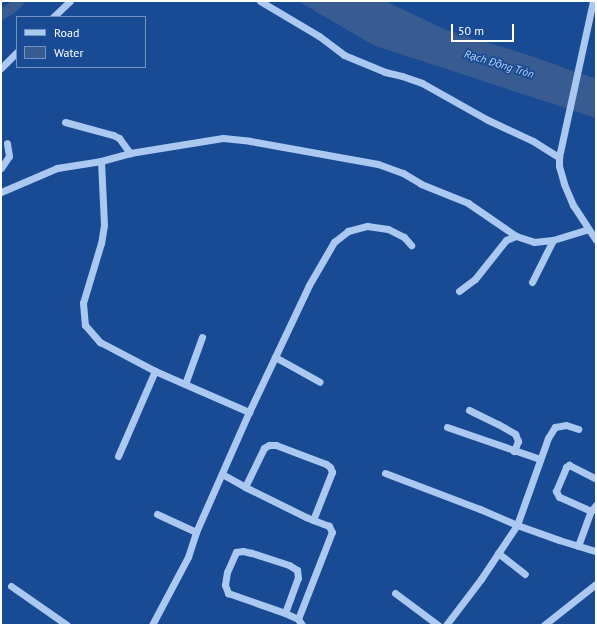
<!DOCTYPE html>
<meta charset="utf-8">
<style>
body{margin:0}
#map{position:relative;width:597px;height:626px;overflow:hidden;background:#194b94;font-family:"PT Sans",sans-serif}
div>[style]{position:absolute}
.water>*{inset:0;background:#385c92}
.minor>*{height:7px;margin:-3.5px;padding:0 3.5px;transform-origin:3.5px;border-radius:3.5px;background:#aac8f0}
span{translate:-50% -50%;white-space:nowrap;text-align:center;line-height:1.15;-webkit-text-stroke:3.5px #194b94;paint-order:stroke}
.water-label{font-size:11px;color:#b6d2f7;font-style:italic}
.frame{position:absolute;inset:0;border:2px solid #fff;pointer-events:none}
.legend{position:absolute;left:16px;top:16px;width:130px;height:52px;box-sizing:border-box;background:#194b94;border:1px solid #7593bf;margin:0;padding:5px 7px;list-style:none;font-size:12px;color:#fff}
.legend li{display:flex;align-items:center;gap:8px;height:20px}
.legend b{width:20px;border:1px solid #7593bf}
.scale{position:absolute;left:451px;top:24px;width:63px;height:18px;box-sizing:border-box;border:2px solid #fff;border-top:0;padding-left:5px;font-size:12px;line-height:14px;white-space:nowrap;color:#fff;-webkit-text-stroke:3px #194b94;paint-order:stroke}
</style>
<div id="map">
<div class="water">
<div style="clip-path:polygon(12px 1px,26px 1px,16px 12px,1px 21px,1px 9px)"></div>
<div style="clip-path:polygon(298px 1px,385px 1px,446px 30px,525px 54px,596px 79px,596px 118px,373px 45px)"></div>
</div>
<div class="minor">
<div style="left:260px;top:1px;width:69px;rotate:30.7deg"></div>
<div style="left:319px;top:36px;width:31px;rotate:37deg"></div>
<div style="left:344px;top:55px;width:44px;rotate:22.5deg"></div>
<div style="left:385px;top:72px;width:17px;rotate:13deg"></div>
<div style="left:402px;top:76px;width:21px;rotate:19deg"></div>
<div style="left:422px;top:83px;width:76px;rotate:29.3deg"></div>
<div style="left:488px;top:120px;width:50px;rotate:25deg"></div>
<div style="left:533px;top:141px;width:31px;rotate:32deg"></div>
<div style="left:593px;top:1px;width:160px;rotate:102.3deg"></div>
<div style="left:559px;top:157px;width:9px;rotate:90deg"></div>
<div style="left:559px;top:166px;width:19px;rotate:74deg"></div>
<div style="left:564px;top:184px;width:23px;rotate:67deg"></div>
<div style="left:573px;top:205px;width:42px;rotate:56.7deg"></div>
<div style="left:53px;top:17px;width:23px;rotate:-43deg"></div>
<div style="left:1px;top:68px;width:23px;rotate:-45deg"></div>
<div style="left:65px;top:122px;width:50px;rotate:15.2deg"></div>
<div style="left:113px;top:135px;width:7px;rotate:27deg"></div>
<div style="left:119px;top:138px;width:19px;rotate:54deg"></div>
<div style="left:101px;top:161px;width:64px;rotate:87.3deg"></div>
<div style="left:104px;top:225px;width:18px;rotate:99deg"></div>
<div style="left:101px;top:243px;width:63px;rotate:106.7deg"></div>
<div style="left:83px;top:303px;width:22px;rotate:85deg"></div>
<div style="left:85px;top:325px;width:23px;rotate:49deg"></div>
<div style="left:100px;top:342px;width:62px;rotate:27.8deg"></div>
<div style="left:155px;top:371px;width:103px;rotate:23.6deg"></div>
<div style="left:1px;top:168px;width:14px;rotate:-56deg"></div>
<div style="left:9px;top:156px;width:13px;rotate:-99deg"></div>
<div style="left:1px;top:192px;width:61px;rotate:-23.2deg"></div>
<div style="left:57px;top:168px;width:45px;rotate:-9deg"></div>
<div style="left:101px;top:161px;width:30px;rotate:-15deg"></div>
<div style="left:130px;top:153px;width:94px;rotate:-9.2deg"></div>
<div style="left:223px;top:138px;width:27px;rotate:6deg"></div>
<div style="left:250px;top:141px;width:130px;rotate:10.2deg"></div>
<div style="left:378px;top:164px;width:27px;rotate:20deg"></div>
<div style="left:403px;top:173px;width:21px;rotate:31deg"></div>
<div style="left:421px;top:184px;width:51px;rotate:22deg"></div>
<div style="left:468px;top:203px;width:58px;rotate:34.5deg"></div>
<div style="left:516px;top:236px;width:19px;rotate:18deg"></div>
<div style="left:534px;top:242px;width:19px;rotate:-6deg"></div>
<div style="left:553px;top:240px;width:37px;rotate:-17deg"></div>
<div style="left:532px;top:282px;width:47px;rotate:-63.4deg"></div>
<div style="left:459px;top:291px;width:20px;rotate:-37deg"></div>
<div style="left:475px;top:279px;width:50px;rotate:-51.5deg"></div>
<div style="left:506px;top:240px;width:11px;rotate:-22deg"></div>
<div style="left:275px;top:357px;width:51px;rotate:29.1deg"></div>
<div style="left:185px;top:384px;width:50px;rotate:-70.1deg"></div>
<div style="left:469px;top:410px;width:32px;rotate:26deg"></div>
<div style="left:498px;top:424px;width:20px;rotate:30deg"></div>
<div style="left:515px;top:434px;width:8px;rotate:67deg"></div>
<div style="left:518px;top:441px;width:11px;rotate:112deg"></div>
<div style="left:447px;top:427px;width:98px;rotate:19deg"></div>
<div style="left:118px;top:456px;width:93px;rotate:-66.5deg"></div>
<div style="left:385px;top:473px;width:102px;rotate:20.8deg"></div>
<div style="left:480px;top:509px;width:40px;rotate:23.4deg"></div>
<div style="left:517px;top:525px;width:45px;rotate:19.7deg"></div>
<div style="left:559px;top:540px;width:39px;rotate:17deg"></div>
<div style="left:222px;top:474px;width:26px;rotate:29deg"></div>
<div style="left:245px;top:487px;width:68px;rotate:26.2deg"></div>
<div style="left:306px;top:517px;width:8px;rotate:23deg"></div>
<div style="left:313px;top:520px;width:52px;rotate:-68.4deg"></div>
<div style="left:332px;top:472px;width:5px;rotate:-112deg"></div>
<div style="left:330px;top:467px;width:5px;rotate:-143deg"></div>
<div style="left:326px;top:464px;width:53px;rotate:-159.2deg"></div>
<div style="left:276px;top:445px;width:7px;rotate:180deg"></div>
<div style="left:269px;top:445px;width:6px;rotate:149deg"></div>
<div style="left:264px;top:448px;width:43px;rotate:116deg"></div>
<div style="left:591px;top:511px;width:35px;rotate:-156deg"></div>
<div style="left:559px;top:497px;width:7px;rotate:-117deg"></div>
<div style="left:556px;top:491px;width:26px;rotate:-67deg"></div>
<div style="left:566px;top:467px;width:4px;rotate:-34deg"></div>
<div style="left:569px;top:465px;width:30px;rotate:27deg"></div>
<div style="left:157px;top:514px;width:43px;rotate:24.8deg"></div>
<div style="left:578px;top:546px;width:37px;rotate:-70deg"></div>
<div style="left:591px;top:511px;width:8px;rotate:-50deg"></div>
<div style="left:498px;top:553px;width:34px;rotate:38deg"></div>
<div style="left:11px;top:586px;width:68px;rotate:34.9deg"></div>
<div style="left:395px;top:593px;width:54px;rotate:36.7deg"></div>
<div style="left:285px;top:613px;width:37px;rotate:-70deg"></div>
<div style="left:298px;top:578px;width:8px;rotate:-97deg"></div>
<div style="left:297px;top:570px;width:9px;rotate:-148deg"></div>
<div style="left:289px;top:565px;width:40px;rotate:-162deg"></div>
<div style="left:251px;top:553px;width:8px;rotate:-166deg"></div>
<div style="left:243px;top:551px;width:7px;rotate:172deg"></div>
<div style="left:236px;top:552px;width:22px;rotate:114deg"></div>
<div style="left:227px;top:572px;width:13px;rotate:99deg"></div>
<div style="left:225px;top:585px;width:9px;rotate:69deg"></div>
<div style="left:228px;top:593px;width:60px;rotate:19.3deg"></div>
<div style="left:285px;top:613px;width:14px;rotate:25deg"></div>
<div style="left:298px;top:619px;width:7px;rotate:56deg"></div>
<div style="left:298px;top:619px;width:93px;rotate:-68.7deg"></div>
<div style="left:332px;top:532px;width:7px;rotate:-117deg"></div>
<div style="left:329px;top:526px;width:17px;rotate:-159deg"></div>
<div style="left:152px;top:625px;width:77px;rotate:-62.1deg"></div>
<div style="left:188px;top:557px;width:26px;rotate:-72deg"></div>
<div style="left:196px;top:532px;width:131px;rotate:-66.2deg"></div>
<div style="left:249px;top:412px;width:140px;rotate:-64.7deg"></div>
<div style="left:309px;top:285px;width:50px;rotate:-59.8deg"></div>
<div style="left:334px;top:242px;width:18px;rotate:-38deg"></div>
<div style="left:348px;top:231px;width:20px;rotate:-15deg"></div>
<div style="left:367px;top:226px;width:21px;rotate:8deg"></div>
<div style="left:388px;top:229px;width:18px;rotate:27deg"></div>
<div style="left:404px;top:237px;width:11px;rotate:49deg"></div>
<div style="left:446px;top:625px;width:58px;rotate:-52.7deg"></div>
<div style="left:481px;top:579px;width:65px;rotate:-56.3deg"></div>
<div style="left:517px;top:525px;width:92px;rotate:-70.4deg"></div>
<div style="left:548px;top:438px;width:13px;rotate:-58deg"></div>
<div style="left:555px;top:427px;width:11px;rotate:-10deg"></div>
<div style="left:566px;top:425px;width:13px;rotate:18deg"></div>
<div style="left:544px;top:625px;width:66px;rotate:-38.3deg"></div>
</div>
<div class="water-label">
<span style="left:499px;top:64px;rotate:17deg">Rạch Đồng Tròn</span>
</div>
<div class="frame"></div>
<ul class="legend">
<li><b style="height:5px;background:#aac8f0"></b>Road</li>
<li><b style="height:11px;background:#385c92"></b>Water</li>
</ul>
<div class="scale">50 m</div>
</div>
